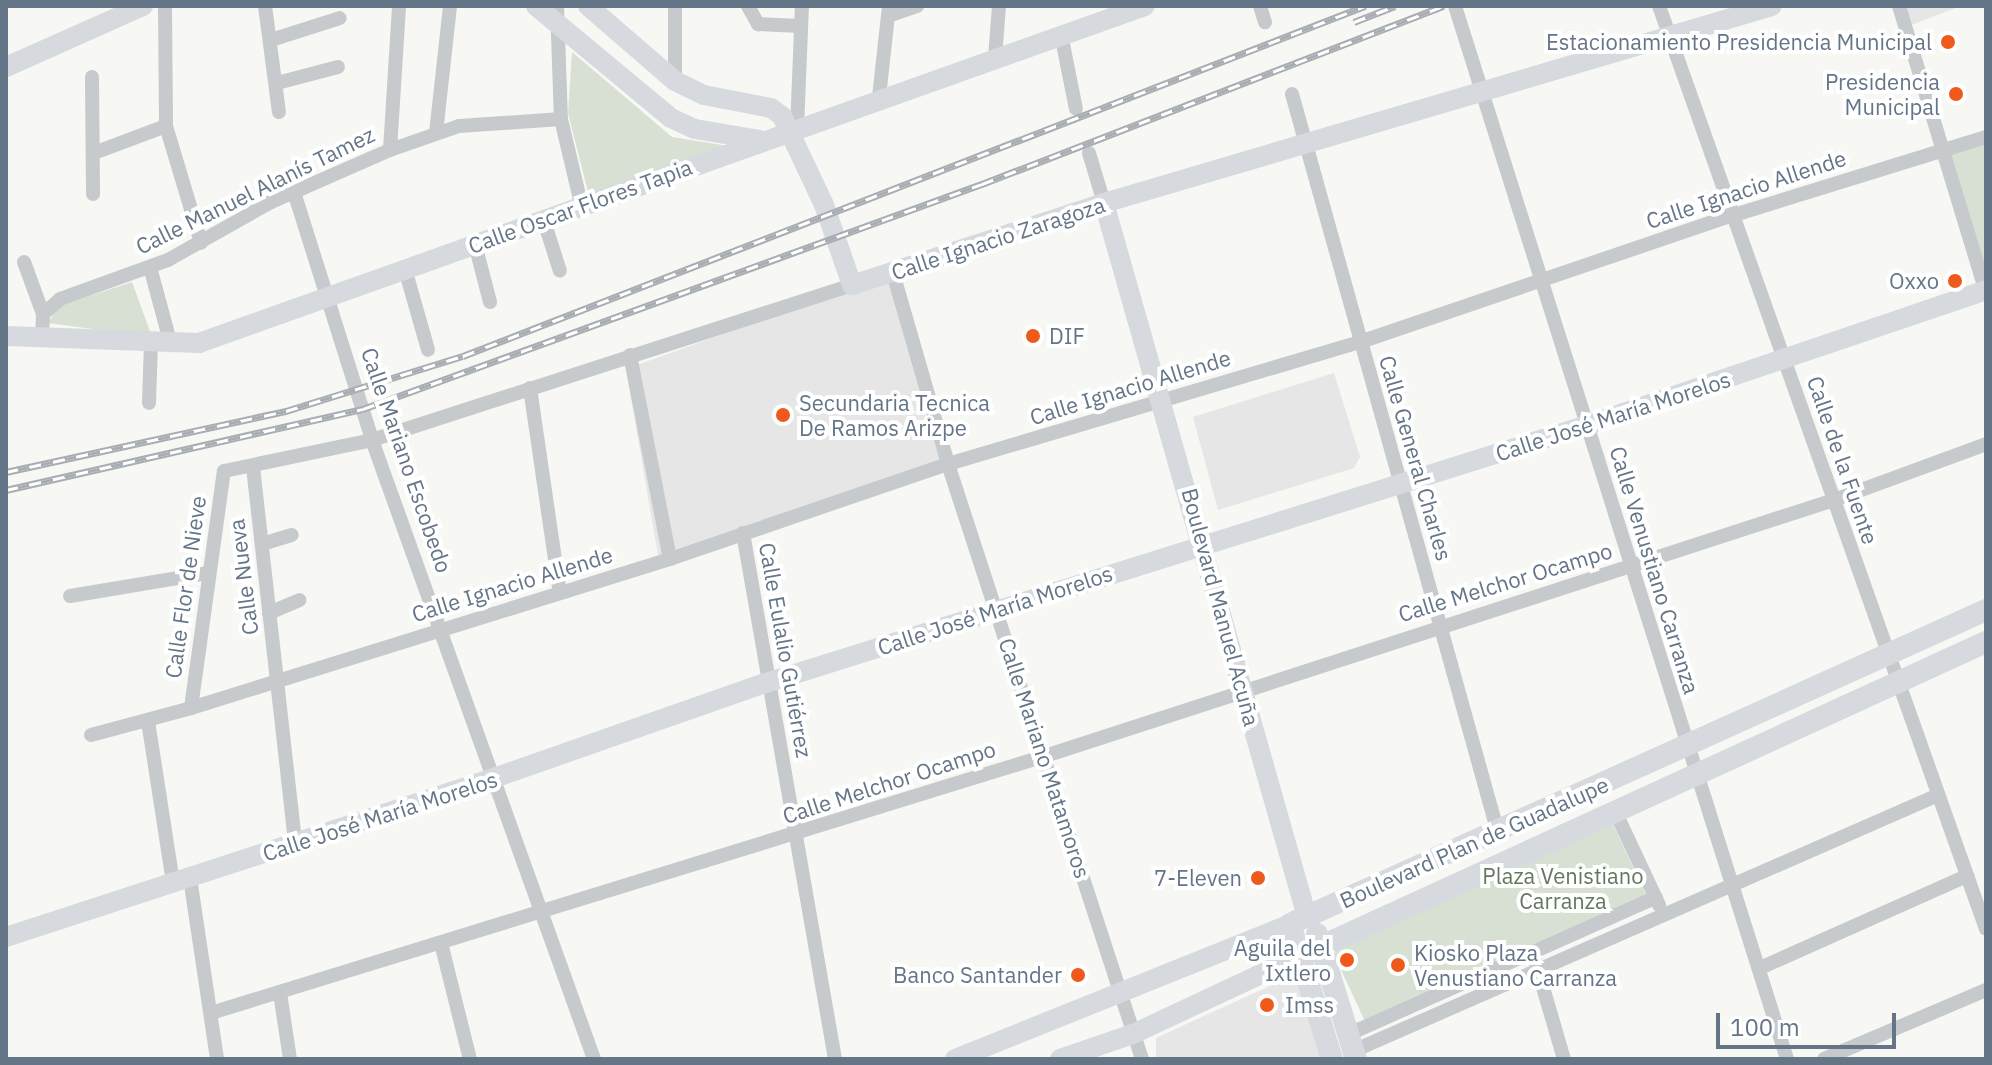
<!DOCTYPE html>
<html>
<head>
<meta charset="utf-8">
<style>
	body { margin:0 }
	#map { position:relative; width:1992px; height:1065px; overflow:hidden; background:#f7f7f4; font-family:"IBM Plex Sans",sans-serif }
	div>[style] { position:absolute }
	[style*='--x'] { left:calc(var(--x)*1px); top:calc(var(--y)*1px); width:calc(var(--w)*1px); rotate:calc(var(--a)*1deg) }
	.built>* { inset:0; background:#e5e6e5 }
	.green>* { inset:0; background:#d8e0d4; transform-origin:0 0 }
	.street>* { height:14px; margin:-7px; padding:0 7px; transform-origin:7px; border-radius:7px; background:#c6cacd }
	.secondary>* { height:20px; margin:-10px; padding:0 10px; transform-origin:10px; border-radius:10px; background:#d6dadf }
	.primary>* { height:22px; margin:-11px; padding:0 11px; transform-origin:11px; border-radius:11px; background:#d6dadf }
	.rail>* { height:7px; margin-top:-3.5px; transform-origin:0; background:repeating-linear-gradient(90deg,#fff 0 12px,#a8adb3 0 24px); box-sizing:border-box; border-block:2px solid #a8adb3 }
	.dots>* { width:22px; height:22px; translate:-50% -50%; box-sizing:border-box; border:4px solid #fff; border-radius:50% }
	span { translate:-50% -50%; white-space:nowrap; text-align:center; line-height:1.15; -webkit-text-stroke:8px #fff; paint-order:stroke }
	.poi-label { font-size:22px; color:#647587 }
	.right { translate:-100% -50%; text-align:right }
	.left { translate:0 -50%; text-align:left }
	.street-label { font-size:22px; color:#647587 }
	.park-label { font-size:22px; color:#63795f }
	.frame { position:absolute; inset:0; border:8px solid #647587; pointer-events:none }
	.scale { position:absolute; left:1716px; top:1013px; width:180px; height:36px; box-sizing:border-box; border:4px solid #647587; border-top:0; padding-left:10px; font-size:24px; line-height:28px; white-space:nowrap; color:#647587; -webkit-text-stroke:6px #fff; paint-order:stroke }
</style>
</head>
<body>
<div id="map">
	<div class="built">
		<div style="clip-path:polygon(1899px 6px,1961px 6px,1906px 27px)"></div>
		<div style="clip-path:polygon(890px 274px,946px 462px,659px 561px,626px 369px)"></div>
		<div style="clip-path:polygon(1334px 373px,1360px 457px,1354px 468px,1218px 510px,1193px 417px)"></div>
		<div style="clip-path:polygon(1298px 973px,1321px 1059px,1156px 1059px,1156px 1038px)"></div>
	</div>
	<div class="green">
		<div style="clip-path:polygon(572px 52px,672px 137px,728px 146px,589px 196px,568px 113px)"></div>
		<div style="clip-path:polygon(1986px 137px,1986px 289px,1943px 151px)"></div>
		<div style="clip-path:polygon(132px 282px,152px 337px,48px 323px,59px 306px)"></div>
		<div style="left:1611px;top:820px;width:85px;height:308px;rotate:65deg"></div>
	</div>
	<div class="street">
		<div style="--x:165;--y:6;--w:120;--a:89.5"></div>
		<div style="--x:166;--y:126;--w:122;--a:73.3"></div>
		<div style="--x:265;--y:6;--w:107;--a:82.5"></div>
		<div style="--x:557;--y:6;--w:113;--a:88"></div>
		<div style="--x:561;--y:119;--w:91;--a:76.7"></div>
		<div style="--x:748;--y:6;--w:21;--a:61"></div>
		<div style="--x:758;--y:24;--w:43;--a:2.7"></div>
		<div style="--x:1260;--y:6;--w:17;--a:73"></div>
		<div style="--x:1455;--y:6;--w:1104;--a:72.5"></div>
		<div style="--x:1659;--y:6;--w:979;--a:70.49"></div>
		<div style="--x:1899;--y:6;--w:300;--a:73.1"></div>
		<div style="--x:888;--y:16;--w:31;--a:-19"></div>
		<div style="--x:1061;--y:34;--w:76;--a:78.7"></div>
		<div style="--x:271;--y:40;--w:72;--a:-17.7"></div>
		<div style="--x:995;--y:58;--w:52;--a:-85.6"></div>
		<div style="--x:92;--y:77;--w:117;--a:89.5"></div>
		<div style="--x:675;--y:81;--w:75;--a:-90"></div>
		<div style="--x:277;--y:83;--w:63;--a:-14.7"></div>
		<div style="--x:1292;--y:94;--w:767;--a:74.42"></div>
		<div style="--x:879;--y:97;--w:92;--a:-83.7"></div>
		<div style="--x:797;--y:129;--w:123;--a:-87.7"></div>
		<div style="--x:436;--y:133;--w:128;--a:-83.7"></div>
		<div style="--x:390;--y:150;--w:144;--a:-86.4"></div>
		<div style="--x:94;--y:153;--w:77;--a:-20.6"></div>
		<div style="--x:1089;--y:153;--w:52;--a:73.3"></div>
		<div style="--x:294;--y:192;--w:260;--a:72.5"></div>
		<div style="--x:372;--y:440;--w:658;--a:70.27"></div>
		<div style="--x:544;--y:221;--w:52;--a:72.3"></div>
		<div style="--x:475;--y:244;--w:60;--a:75.5"></div>
		<div style="--x:24;--y:262;--w:55;--a:69.9"></div>
		<div style="--x:150;--y:267;--w:81;--a:74.9"></div>
		<div style="--x:405;--y:269;--w:84;--a:74.1"></div>
		<div style="--x:893;--y:273;--w:199;--a:73.9"></div>
		<div style="--x:948;--y:464;--w:626;--a:71.94"></div>
		<div style="--x:42;--y:335;--w:21;--a:-87"></div>
		<div style="--x:43;--y:314;--w:23;--a:-41"></div>
		<div style="--x:60;--y:299;--w:115;--a:-19.9"></div>
		<div style="--x:168;--y:260;--w:118;--a:-29.4"></div>
		<div style="--x:271;--y:202;--w:130;--a:-23.6"></div>
		<div style="--x:390;--y:150;--w:73;--a:-19.2"></div>
		<div style="--x:459;--y:126;--w:102;--a:-3.9"></div>
		<div style="--x:630;--y:355;--w:208;--a:78.9"></div>
		<div style="--x:530;--y:388;--w:207;--a:81.7"></div>
		<div style="--x:149;--y:403;--w:60;--a:-88.1"></div>
		<div style="--x:253;--y:467;--w:379;--a:83.6"></div>
		<div style="--x:743;--y:533;--w:534;--a:80.08"></div>
		<div style="--x:262;--y:544;--w:31;--a:-17"></div>
		<div style="--x:70;--y:596;--w:139;--a:-9.5"></div>
		<div style="--x:269;--y:613;--w:33;--a:-23"></div>
		<div style="--x:191;--y:708;--w:239;--a:-82.1"></div>
		<div style="--x:224;--y:471;--w:151;--a:-11.8"></div>
		<div style="--x:372;--y:440;--w:504;--a:-17.9"></div>
		<div style="--x:148;--y:721;--w:163;--a:81.2"></div>
		<div style="--x:91;--y:735;--w:104;--a:-15.1"></div>
		<div style="--x:191;--y:708;--w:502;--a:-17.28"></div>
		<div style="--x:670;--y:559;--w:294;--a:-18.9"></div>
		<div style="--x:948;--y:464;--w:430;--a:-16.5"></div>
		<div style="--x:1360;--y:342;--w:392;--a:-18.8"></div>
		<div style="--x:1731;--y:216;--w:267;--a:-17.2"></div>
		<div style="--x:1615;--y:811;--w:104;--a:64.9"></div>
		<div style="--x:190;--y:878;--w:183;--a:81.5"></div>
		<div style="--x:441;--y:943;--w:120;--a:76"></div>
		<div style="--x:1535;--y:960;--w:103;--a:73.7"></div>
		<div style="--x:1760;--y:968;--w:227;--a:-24"></div>
		<div style="--x:280;--y:993;--w:67;--a:81.4"></div>
		<div style="--x:211;--y:1013;--w:873;--a:-17.13"></div>
		<div style="--x:1045;--y:756;--w:829;--a:-17.98"></div>
		<div style="--x:1834;--y:500;--w:162;--a:-20.2"></div>
		<div style="--x:1349;--y:1034;--w:336;--a:-24"></div>
		<div style="--x:1353;--y:1051;--w:639;--a:-23.63"></div>
		<div style="--x:1824;--y:1059;--w:176;--a:-23.1"></div>
	</div>
	<div class="secondary">
		<div style="--x:536;--y:6;--w:175;--a:39.7"></div>
		<div style="--x:671;--y:118;--w:26;--a:25"></div>
		<div style="--x:695;--y:129;--w:66;--a:9.6"></div>
		<div style="--x:588;--y:6;--w:115;--a:40.8"></div>
		<div style="--x:675;--y:81;--w:32;--a:26"></div>
		<div style="--x:704;--y:95;--w:68;--a:11"></div>
		<div style="--x:771;--y:108;--w:14;--a:36"></div>
		<div style="--x:782;--y:116;--w:98;--a:64.7"></div>
		<div style="--x:824;--y:205;--w:85;--a:70.7"></div>
		<div style="--x:852;--y:285;--w:265;--a:-18"></div>
		<div style="--x:1104;--y:203;--w:696;--a:-16.43"></div>
		<div style="--x:6;--y:67;--w:150;--a:-24"></div>
		<div style="--x:1104;--y:203;--w:742;--a:74.13"></div>
		<div style="--x:6;--y:336;--w:193;--a:2.1"></div>
		<div style="--x:199;--y:343;--w:1004;--a:-19.61"></div>
		<div style="--x:6;--y:937;--w:513;--a:-18.05"></div>
		<div style="--x:494;--y:778;--w:288;--a:-19.3"></div>
		<div style="--x:766;--y:683;--w:862;--a:-17.43"></div>
		<div style="--x:1588;--y:425;--w:420;--a:-18.7"></div>
		<div style="--x:955;--y:1059;--w:361;--a:-21.9"></div>
		<div style="--x:1060;--y:1059;--w:77;--a:-18.9"></div>
		<div style="--x:1133;--y:1034;--w:187;--a:-25.1"></div>
	</div>
	<div class="primary">
		<div style="--x:1317;--y:934;--w:131;--a:72.7"></div>
		<div style="--x:1302;--y:955;--w:752;--a:-24.59"></div>
		<div style="--x:1332;--y:1059;--w:141;--a:-107.3"></div>
		<div style="--x:1290;--y:924;--w:764;--a:-24.28"></div>
	</div>
	<div class="rail">
		<div style="--x:1354;--y:22;--w:44;--a:-21.3"></div>
		<div style="--x:6;--y:472;--w:287;--a:-12.3"></div>
		<div style="--x:286;--y:411;--w:185;--a:-17.3"></div>
		<div style="--x:463;--y:356;--w:968;--a:-21.21"></div>
		<div style="--x:6;--y:490;--w:366;--a:-12.8"></div>
		<div style="--x:363;--y:409;--w:659;--a:-19.98"></div>
		<div style="--x:982;--y:184;--w:495;--a:-21.1"></div>
	</div>
	<div class="dots">
		<div style="left:1948px;top:42px;background:#ef591c"></div>
		<div style="left:1956px;top:94px;background:#ef591c"></div>
		<div style="left:1955px;top:281px;background:#ef591c"></div>
		<div style="left:1033px;top:336px;background:#ef591c"></div>
		<div style="left:783px;top:415px;background:#ef591c"></div>
		<div style="left:1258px;top:878px;background:#ef591c"></div>
		<div style="left:1347px;top:960px;background:#ef591c"></div>
		<div style="left:1398px;top:965px;background:#ef591c"></div>
		<div style="left:1078px;top:975px;background:#ef591c"></div>
		<div style="left:1267px;top:1005px;background:#ef591c"></div>
	</div>
	<div class="poi-label">
		<span class="right" style="left:1932px;top:42px">Estacionamiento Presidencia Municipal</span>
		<span class="right" style="left:1940px;top:94px">Presidencia<br>Municipal</span>
		<span class="right" style="left:1939px;top:281px">Oxxo</span>
		<span class="left" style="left:1049px;top:336px">DIF</span>
		<span class="left" style="left:799px;top:415px">Secundaria Tecnica<br>De Ramos Arizpe</span>
		<span class="right" style="left:1242px;top:878px">7-Eleven</span>
		<span class="right" style="left:1331px;top:960px">Aguila del<br>Ixtlero</span>
		<span class="left" style="left:1414px;top:965px">Kiosko Plaza<br>Venustiano Carranza</span>
		<span class="right" style="left:1062px;top:975px">Banco Santander</span>
		<span class="left" style="left:1285px;top:1005px">Imss</span>
	</div>
	<div class="street-label">
		<span style="left:1746px;top:189px;rotate:-18deg">Calle Ignacio Allende</span>
		<span style="left:255px;top:190px;rotate:-26deg">Calle Manuel Alanís Tamez</span>
		<span style="left:580px;top:206px;rotate:-20deg">Calle Oscar Flores Tapia</span>
		<span style="left:998px;top:238px;rotate:-18deg">Calle Ignacio Zaragoza</span>
		<span style="left:1130px;top:387px;rotate:-17deg">Calle Ignacio Allende</span>
		<span style="left:1613px;top:416px;rotate:-18deg">Calle José María Morelos</span>
		<span style="left:1416px;top:458px;rotate:74deg">Calle General Charles</span>
		<span style="left:407px;top:460px;rotate:71deg">Calle Mariano Escobedo</span>
		<span style="left:1843px;top:460px;rotate:71deg">Calle de la Fuente</span>
		<span style="left:1655px;top:570px;rotate:73deg">Calle Venustiano Carranza</span>
		<span style="left:243px;top:577px;rotate:-97deg">Calle Nueva</span>
		<span style="left:1505px;top:582px;rotate:-17deg">Calle Melchor Ocampo</span>
		<span style="left:512px;top:584px;rotate:-17deg">Calle Ignacio Allende</span>
		<span style="left:185px;top:587px;rotate:-82deg">Calle Flor de Nieve</span>
		<span style="left:1221px;top:607px;rotate:75deg">Boulevard Manuel Acuña</span>
		<span style="left:995px;top:610px;rotate:-18deg">Calle José María Morelos</span>
		<span style="left:786px;top:650px;rotate:80deg">Calle Eulalio Gutiérrez</span>
		<span style="left:1045px;top:758px;rotate:72deg">Calle Mariano Matamoros</span>
		<span style="left:889px;top:782px;rotate:-18deg">Calle Melchor Ocampo</span>
		<span style="left:380px;top:816px;rotate:-18deg">Calle José María Morelos</span>
		<span style="left:1474px;top:842px;rotate:-24deg">Boulevard Plan de Guadalupe</span>
	</div>
	<div class="park-label">
		<span style="left:1563px;top:888px">Plaza Venistiano<br>Carranza</span>
	</div>
	<div class="frame"></div>
	<div class="scale">100 m</div>
</div>
</body>
</html>
